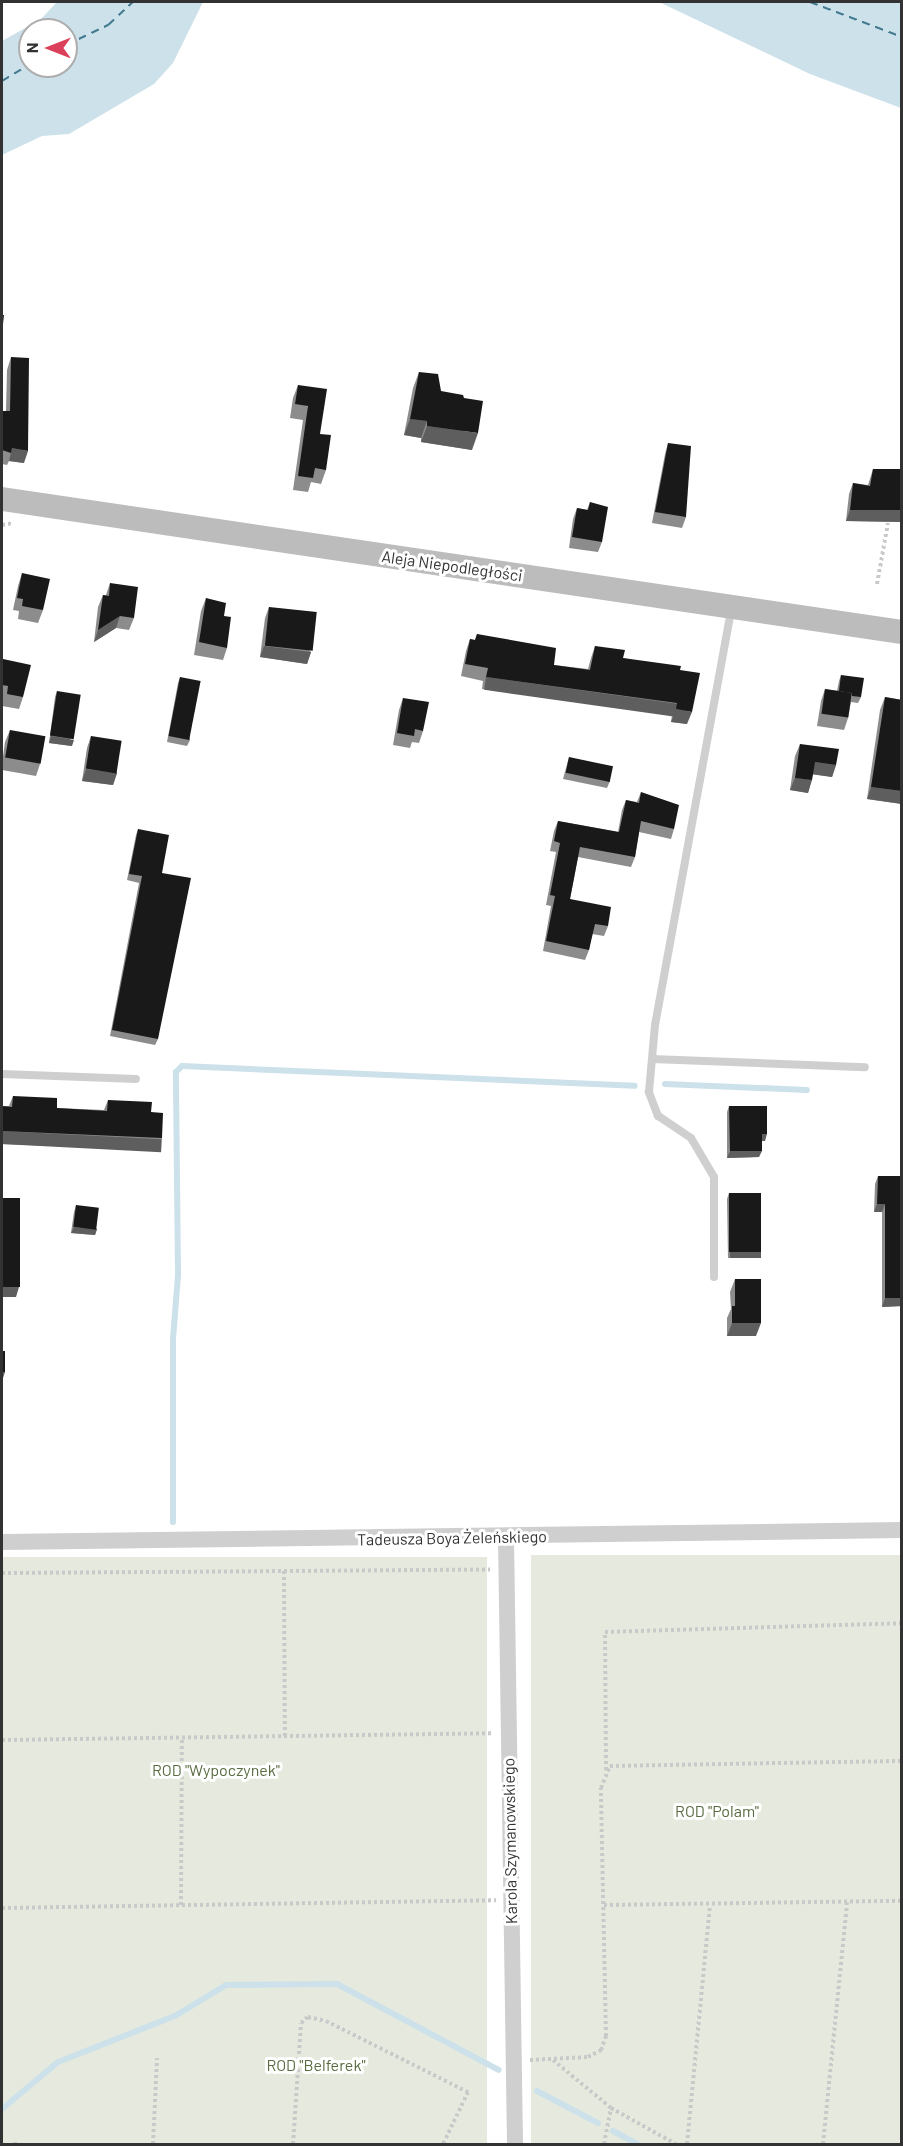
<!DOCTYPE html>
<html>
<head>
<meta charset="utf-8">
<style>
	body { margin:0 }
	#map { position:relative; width:903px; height:2146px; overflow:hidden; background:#fff; font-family:Barlow,sans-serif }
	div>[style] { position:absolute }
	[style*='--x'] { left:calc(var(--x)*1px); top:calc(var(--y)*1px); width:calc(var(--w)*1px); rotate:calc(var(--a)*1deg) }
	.green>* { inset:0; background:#e6eade; transform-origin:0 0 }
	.water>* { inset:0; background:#cce1ea }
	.stream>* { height:6px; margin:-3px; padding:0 3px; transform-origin:3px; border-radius:3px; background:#cce1ea }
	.ferry>* { height:1.5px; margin-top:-0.75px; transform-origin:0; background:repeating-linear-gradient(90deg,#437a90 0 8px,transparent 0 14px) }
	.path>* { height:4px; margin-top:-2px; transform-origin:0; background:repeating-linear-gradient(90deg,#c9c9c9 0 3px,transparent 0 6px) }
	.lane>* { height:8px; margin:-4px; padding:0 4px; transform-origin:4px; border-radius:4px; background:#cfcfcf }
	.street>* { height:16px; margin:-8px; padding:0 8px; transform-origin:8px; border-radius:8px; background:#cfcfcf }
	.secondary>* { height:24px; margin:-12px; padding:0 12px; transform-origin:12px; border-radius:12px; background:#bcbcbc }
	.wall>* { inset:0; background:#8c8c8c }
	.shaded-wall>* { inset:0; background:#5e5e5e; transform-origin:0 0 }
	.building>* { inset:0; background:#191919; transform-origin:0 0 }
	span { translate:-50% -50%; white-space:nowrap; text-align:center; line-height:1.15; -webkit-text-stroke:6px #fff; paint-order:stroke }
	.street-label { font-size:16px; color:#323232 }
	.park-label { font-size:16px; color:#596c41 }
	.frame { position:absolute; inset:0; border:3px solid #323232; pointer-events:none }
	.north { position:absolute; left:18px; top:18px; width:60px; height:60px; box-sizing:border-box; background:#fff; border:2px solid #adadad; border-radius:50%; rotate:270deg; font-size:16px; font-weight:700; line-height:24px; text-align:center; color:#323232 }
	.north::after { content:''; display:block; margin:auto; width:21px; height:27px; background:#dc415b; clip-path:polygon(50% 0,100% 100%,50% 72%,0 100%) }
</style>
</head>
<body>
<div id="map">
	<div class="green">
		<div style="left:901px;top:1555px;width:589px;height:370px;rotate:90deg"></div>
		<div style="left:2px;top:1557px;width:485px;height:587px"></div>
	</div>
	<div class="water">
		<div style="clip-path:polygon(evenodd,57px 2px,203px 2px,173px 63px,154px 84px,69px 134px,42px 136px,2px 155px,2px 41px,41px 19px,57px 2px,30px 30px,66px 30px,66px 66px,30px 66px,30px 30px)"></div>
		<div style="clip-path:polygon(659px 2px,901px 2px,901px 108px,810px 74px)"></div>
	</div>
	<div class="stream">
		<div style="--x:665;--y:1084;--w:142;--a:2.4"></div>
		<div style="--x:173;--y:1522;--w:183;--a:-90"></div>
		<div style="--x:173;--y:1339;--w:64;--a:-85.5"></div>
		<div style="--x:178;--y:1275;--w:203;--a:-90.6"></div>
		<div style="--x:176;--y:1072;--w:8;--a:-45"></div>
		<div style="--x:182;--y:1066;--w:453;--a:2.5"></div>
		<div style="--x:537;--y:2091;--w:69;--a:27.7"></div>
		<div style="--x:2;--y:2109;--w:73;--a:-40"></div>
		<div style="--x:58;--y:2062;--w:126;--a:-21.5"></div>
		<div style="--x:175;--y:2016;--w:60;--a:-31.3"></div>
		<div style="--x:226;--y:1985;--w:111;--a:-0.5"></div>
		<div style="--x:337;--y:1984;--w:183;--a:28"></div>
		<div style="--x:613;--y:2131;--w:27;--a:28"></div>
	</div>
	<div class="ferry">
		<div style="--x:810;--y:2;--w:98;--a:20.8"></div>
		<div style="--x:66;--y:45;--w:47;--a:-25.5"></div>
		<div style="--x:108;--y:25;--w:34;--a:-43"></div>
		<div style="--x:2;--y:81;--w:33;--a:-31"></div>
	</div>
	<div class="path">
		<div style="--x:2;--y:525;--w:10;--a:-11"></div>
		<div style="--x:877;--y:584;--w:62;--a:-79.8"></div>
		<div style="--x:284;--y:1571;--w:165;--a:89.7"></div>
		<div style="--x:2;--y:1573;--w:488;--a:-0.4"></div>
		<div style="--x:2;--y:1740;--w:491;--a:-0.8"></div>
		<div style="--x:606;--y:1770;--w:138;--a:-90.4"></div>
		<div style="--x:605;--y:1632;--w:297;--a:-1.7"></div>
		<div style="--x:181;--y:1905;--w:167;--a:-89.7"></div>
		<div style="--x:604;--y:1905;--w:298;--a:-0.8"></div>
		<div style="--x:2;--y:1908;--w:494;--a:-0.9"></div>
		<div style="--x:530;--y:2060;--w:58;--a:-3"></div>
		<div style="--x:588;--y:2057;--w:15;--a:-28"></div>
		<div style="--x:601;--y:2050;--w:15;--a:-70"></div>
		<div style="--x:606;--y:2036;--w:248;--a:-91.2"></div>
		<div style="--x:601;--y:1788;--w:24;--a:-68"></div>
		<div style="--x:610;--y:1766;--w:292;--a:-1"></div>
		<div style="--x:553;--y:2060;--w:75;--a:39.6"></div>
		<div style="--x:611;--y:2108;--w:74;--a:29"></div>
		<div style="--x:15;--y:2144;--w:2;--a:-90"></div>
		<div style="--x:153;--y:2144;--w:86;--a:-87.3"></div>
		<div style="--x:293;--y:2144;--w:121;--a:-86.2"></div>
		<div style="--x:301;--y:2023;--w:9;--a:-41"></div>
		<div style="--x:308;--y:2017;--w:18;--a:13"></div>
		<div style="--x:326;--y:2021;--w:159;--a:26.6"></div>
		<div style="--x:468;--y:2092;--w:58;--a:115.7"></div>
		<div style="--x:604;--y:2144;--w:37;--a:-79"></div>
		<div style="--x:687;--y:2144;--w:239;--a:-84.5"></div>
		<div style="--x:823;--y:2144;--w:243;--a:-84.3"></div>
	</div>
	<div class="lane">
		<div style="--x:652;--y:1059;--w:213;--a:2.2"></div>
		<div style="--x:2;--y:1074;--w:134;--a:2.1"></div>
		<div style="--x:714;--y:1277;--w:100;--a:-90"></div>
		<div style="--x:714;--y:1177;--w:45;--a:-120.5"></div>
		<div style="--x:691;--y:1138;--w:40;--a:-146"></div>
		<div style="--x:658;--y:1116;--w:26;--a:-111"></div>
		<div style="--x:649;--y:1092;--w:67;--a:-84.9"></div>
		<div style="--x:655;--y:1025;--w:425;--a:-79.6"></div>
	</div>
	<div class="street">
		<div style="--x:506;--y:1537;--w:607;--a:89.15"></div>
		<div style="--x:2;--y:1542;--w:900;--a:-0.76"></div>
	</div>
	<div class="secondary">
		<div style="--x:2;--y:499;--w:910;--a:8.41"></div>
	</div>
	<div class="wall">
		<div style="clip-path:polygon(11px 357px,24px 463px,9px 461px,7px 465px,2px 464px,2px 411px,6px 411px,7px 370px)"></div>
		<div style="clip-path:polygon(419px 372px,441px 391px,472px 450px,421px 442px,421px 438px,404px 435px,413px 388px)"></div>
		<div style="clip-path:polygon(298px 385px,320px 434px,326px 470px,321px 484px,311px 482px,308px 492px,293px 490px,303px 420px,290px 418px,293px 398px)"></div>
		<div style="clip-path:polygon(668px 443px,686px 517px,682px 528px,652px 523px,665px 454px)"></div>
		<div style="clip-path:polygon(873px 469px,902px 469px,902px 522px,846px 521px,849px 494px,853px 483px,868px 485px)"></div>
		<div style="clip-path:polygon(590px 502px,602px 542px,598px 552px,569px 548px,573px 519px,577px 508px,587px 510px)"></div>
		<div style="clip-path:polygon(22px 573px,43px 610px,38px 623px,18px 619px,19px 611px,13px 610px,18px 586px)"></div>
		<div style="clip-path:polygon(110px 583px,134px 618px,129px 630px,116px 628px,94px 642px,98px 607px,103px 595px,106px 595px)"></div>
		<div style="clip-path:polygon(206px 598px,224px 616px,227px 648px,223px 660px,194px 655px,201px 611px)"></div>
		<div style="clip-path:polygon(269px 607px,311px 652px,307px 664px,260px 657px,265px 618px)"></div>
		<div style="clip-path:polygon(477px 634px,554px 665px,588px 669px,591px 658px,595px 646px,623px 658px,680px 670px,687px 724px,671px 722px,672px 715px,482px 689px,483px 681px,461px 676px,466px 651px,470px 639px,475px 640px)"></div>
		<div style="clip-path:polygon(3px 659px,23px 697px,19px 709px,2px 706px,3px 699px,2px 698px,2px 663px)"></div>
		<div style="clip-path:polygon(841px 675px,861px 697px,858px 703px,851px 702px,848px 718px,844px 730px,817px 726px,821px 701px,825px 689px,837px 691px,839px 681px)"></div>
		<div style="clip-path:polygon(180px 677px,190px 740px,187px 746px,167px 742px,178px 683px)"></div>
		<div style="clip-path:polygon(57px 691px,72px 746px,49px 743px,55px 697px)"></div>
		<div style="clip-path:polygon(885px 697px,902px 700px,902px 804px,867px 799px,880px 710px)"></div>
		<div style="clip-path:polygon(403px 698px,423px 731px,419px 743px,412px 742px,410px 748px,393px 745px,399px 710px)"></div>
		<div style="clip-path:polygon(10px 730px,40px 764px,36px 776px,2px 770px,2px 764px,5px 742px)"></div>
		<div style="clip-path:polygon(91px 736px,117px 773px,113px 785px,82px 781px,87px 748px)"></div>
		<div style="clip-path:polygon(800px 744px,836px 765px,832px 777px,813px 774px,808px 793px,790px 790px,795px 756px)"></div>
		<div style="clip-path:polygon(569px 757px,610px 781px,607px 788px,563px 779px)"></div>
		<div style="clip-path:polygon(641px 792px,674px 829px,671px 839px,639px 832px,635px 857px,631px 867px,578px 857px,570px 899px,608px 926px,604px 936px,592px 934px,589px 950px,585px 960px,543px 951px,551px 906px,546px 905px,556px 852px,550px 851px,554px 831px,558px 821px,618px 832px,622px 810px,626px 800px,637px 802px)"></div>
		<div style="clip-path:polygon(138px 829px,162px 873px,158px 1039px,155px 1045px,110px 1036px,139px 883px,127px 880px,136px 835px)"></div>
		<div style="clip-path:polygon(13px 1096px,57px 1108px,104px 1110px,108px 1100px,151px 1112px,162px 1138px,157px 1150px,2px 1144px,2px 1106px,9px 1106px)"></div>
		<div style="clip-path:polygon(729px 1106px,765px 1141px,762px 1141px,759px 1157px,727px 1158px,727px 1112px)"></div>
		<div style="clip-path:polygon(878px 1176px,902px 1176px,902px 1306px,882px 1307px,882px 1212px,874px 1212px,875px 1184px)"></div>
		<div style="clip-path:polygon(729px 1193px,761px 1252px,759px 1258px,728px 1258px,727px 1199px)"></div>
		<div style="clip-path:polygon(76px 1205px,97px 1229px,95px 1235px,71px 1233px,74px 1212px)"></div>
		<div style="clip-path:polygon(735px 1279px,756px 1336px,727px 1336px,727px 1318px,731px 1309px,730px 1292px)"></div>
	</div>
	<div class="shaded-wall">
		<div style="clip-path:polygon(410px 419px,427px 421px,421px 438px,404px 435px)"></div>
		<div style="clip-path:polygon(427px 426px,478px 433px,472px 450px,421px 442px)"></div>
		<div style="clip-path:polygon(12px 448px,28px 451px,24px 463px,9px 461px)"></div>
		<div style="clip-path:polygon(850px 510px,902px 510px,902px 522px,846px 521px)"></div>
		<div style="clip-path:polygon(120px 616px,116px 628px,94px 642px,98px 630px)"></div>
		<div style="clip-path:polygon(264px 646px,311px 652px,307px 664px,260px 657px)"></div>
		<div style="left:486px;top:677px;width:193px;height:13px;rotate:8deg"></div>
		<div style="clip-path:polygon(676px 709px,692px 712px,687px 724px,671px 722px)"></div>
		<div style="clip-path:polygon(51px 736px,74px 740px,72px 746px,49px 743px)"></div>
		<div style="clip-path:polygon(815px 762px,836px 765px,832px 777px,810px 774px)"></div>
		<div style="clip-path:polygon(86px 769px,117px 773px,113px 785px,82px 781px)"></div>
		<div style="clip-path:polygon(795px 778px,812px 780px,808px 793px,790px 790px)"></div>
		<div style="clip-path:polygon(871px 787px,902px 791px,902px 804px,867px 799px)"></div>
		<div style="left:2px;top:1131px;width:160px;height:13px;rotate:3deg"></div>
		<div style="clip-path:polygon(762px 1134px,767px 1134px,765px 1141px,759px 1141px)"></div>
		<div style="clip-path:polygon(730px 1151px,762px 1151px,759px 1157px,727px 1158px)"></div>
		<div style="clip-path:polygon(877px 1204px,885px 1204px,882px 1212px,874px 1212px)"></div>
		<div style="clip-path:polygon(74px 1227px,97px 1229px,95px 1235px,71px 1233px)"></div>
		<div style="left:730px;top:1252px;width:31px;height:6px"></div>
		<div style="clip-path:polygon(2px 1287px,19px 1287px,16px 1297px,2px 1297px)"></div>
		<div style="clip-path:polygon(885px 1298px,902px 1298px,902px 1306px,882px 1307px)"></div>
		<div style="clip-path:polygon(732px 1323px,761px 1323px,756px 1336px,727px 1336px)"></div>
		<div style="clip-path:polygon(2px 1372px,5px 1372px,3px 1378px,2px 1378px)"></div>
	</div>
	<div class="building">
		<div style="clip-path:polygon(2px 315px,4px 315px,2px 333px)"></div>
		<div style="clip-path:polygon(11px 357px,29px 358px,28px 451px,12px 448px,11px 453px,2px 450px,2px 411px,10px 411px)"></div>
		<div style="clip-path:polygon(419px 372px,438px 374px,441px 391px,463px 395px,464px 398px,483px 401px,478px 433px,427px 426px,427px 421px,410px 419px)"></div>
		<div style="clip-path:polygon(298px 385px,327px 389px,320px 434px,331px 435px,326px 470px,315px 468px,313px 478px,298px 476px,308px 406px,295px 404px)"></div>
		<div style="clip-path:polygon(668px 443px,691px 446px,686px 517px,655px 512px)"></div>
		<div style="clip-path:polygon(873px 469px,902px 469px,902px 510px,850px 510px,853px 483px,870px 486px)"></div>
		<div style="clip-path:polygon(590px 502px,608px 507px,602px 542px,572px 537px,577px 508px,588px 510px)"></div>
		<div style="clip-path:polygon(22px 573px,50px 579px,43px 610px,22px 606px,23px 599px,17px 598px)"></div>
		<div style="clip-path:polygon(110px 583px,138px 587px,134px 618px,120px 616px,98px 630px,103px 595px,109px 596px)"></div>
		<div style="clip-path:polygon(206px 598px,226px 603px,224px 616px,231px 617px,227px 648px,199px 642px)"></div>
		<div style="left:269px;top:607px;width:48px;height:39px;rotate:6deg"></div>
		<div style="clip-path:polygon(477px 634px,556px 648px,554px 665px,590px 670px,595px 646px,625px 650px,623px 658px,681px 666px,680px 670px,700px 673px,692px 712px,676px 709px,677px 703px,486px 677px,488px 668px,465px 664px,470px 639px,475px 640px)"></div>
		<div style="clip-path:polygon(3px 659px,31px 665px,23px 697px,7px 694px,8px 686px,2px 685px,2px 666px)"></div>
		<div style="clip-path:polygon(841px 675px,864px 678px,861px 697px,852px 696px,852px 693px,839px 691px)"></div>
		<div style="left:180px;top:677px;width:21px;height:60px;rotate:11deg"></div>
		<div style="left:825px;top:689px;width:27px;height:25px;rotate:8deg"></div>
		<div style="left:57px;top:691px;width:24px;height:45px;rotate:9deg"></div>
		<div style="clip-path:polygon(885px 697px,902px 700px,902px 791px,871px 787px)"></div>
		<div style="clip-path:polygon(403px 698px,429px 702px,423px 731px,415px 729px,414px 736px,397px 733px)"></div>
		<div style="left:10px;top:730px;width:36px;height:28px;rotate:10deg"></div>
		<div style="left:91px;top:736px;width:31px;height:33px;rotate:9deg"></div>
		<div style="clip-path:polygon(800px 744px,839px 749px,836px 765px,815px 762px,812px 780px,795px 778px)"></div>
		<div style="left:569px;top:757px;width:45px;height:16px;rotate:12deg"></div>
		<div style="clip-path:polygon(641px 792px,679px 805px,674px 829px,641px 821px,635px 857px,580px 847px,570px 899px,611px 907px,608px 926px,595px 924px,589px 950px,546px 941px,555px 896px,550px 895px,560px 843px,554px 841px,558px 821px,619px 832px,626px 800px,639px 803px)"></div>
		<div style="clip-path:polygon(138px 829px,169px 835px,162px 873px,191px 878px,158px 1039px,112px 1030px,142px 876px,129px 874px)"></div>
		<div style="clip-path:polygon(13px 1096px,57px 1098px,57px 1108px,107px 1111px,108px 1100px,152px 1102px,151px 1112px,163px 1113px,162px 1138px,2px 1131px,2px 1106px,12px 1107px)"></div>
		<div style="clip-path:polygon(729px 1106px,767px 1106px,767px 1134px,762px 1134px,762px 1151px,730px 1151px)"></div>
		<div style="clip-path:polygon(878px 1176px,902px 1176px,902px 1298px,885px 1298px,885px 1204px,877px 1204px)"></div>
		<div style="left:729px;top:1193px;width:32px;height:59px"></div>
		<div style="left:2px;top:1198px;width:18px;height:89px"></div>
		<div style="left:76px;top:1205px;width:23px;height:22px;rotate:7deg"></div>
		<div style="clip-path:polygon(735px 1279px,761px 1279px,761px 1323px,732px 1323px,732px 1306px,735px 1306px)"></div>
		<div style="left:2px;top:1351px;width:3px;height:21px"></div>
	</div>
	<div class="street-label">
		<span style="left:452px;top:566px;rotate:8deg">Aleja Niepodległości</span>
		<span style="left:452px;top:1538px;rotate:-1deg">Tadeusza Boya Żeleńskiego</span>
		<span style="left:510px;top:1841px;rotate:-91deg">Karola Szymanowskiego</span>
	</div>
	<div class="park-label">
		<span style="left:216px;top:1770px">ROD "Wypoczynek"</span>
		<span style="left:717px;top:1811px">ROD "Polam"</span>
		<span style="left:316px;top:2065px">ROD "Belferek"</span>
	</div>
	<div class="frame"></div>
	<div class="north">N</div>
</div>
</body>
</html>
